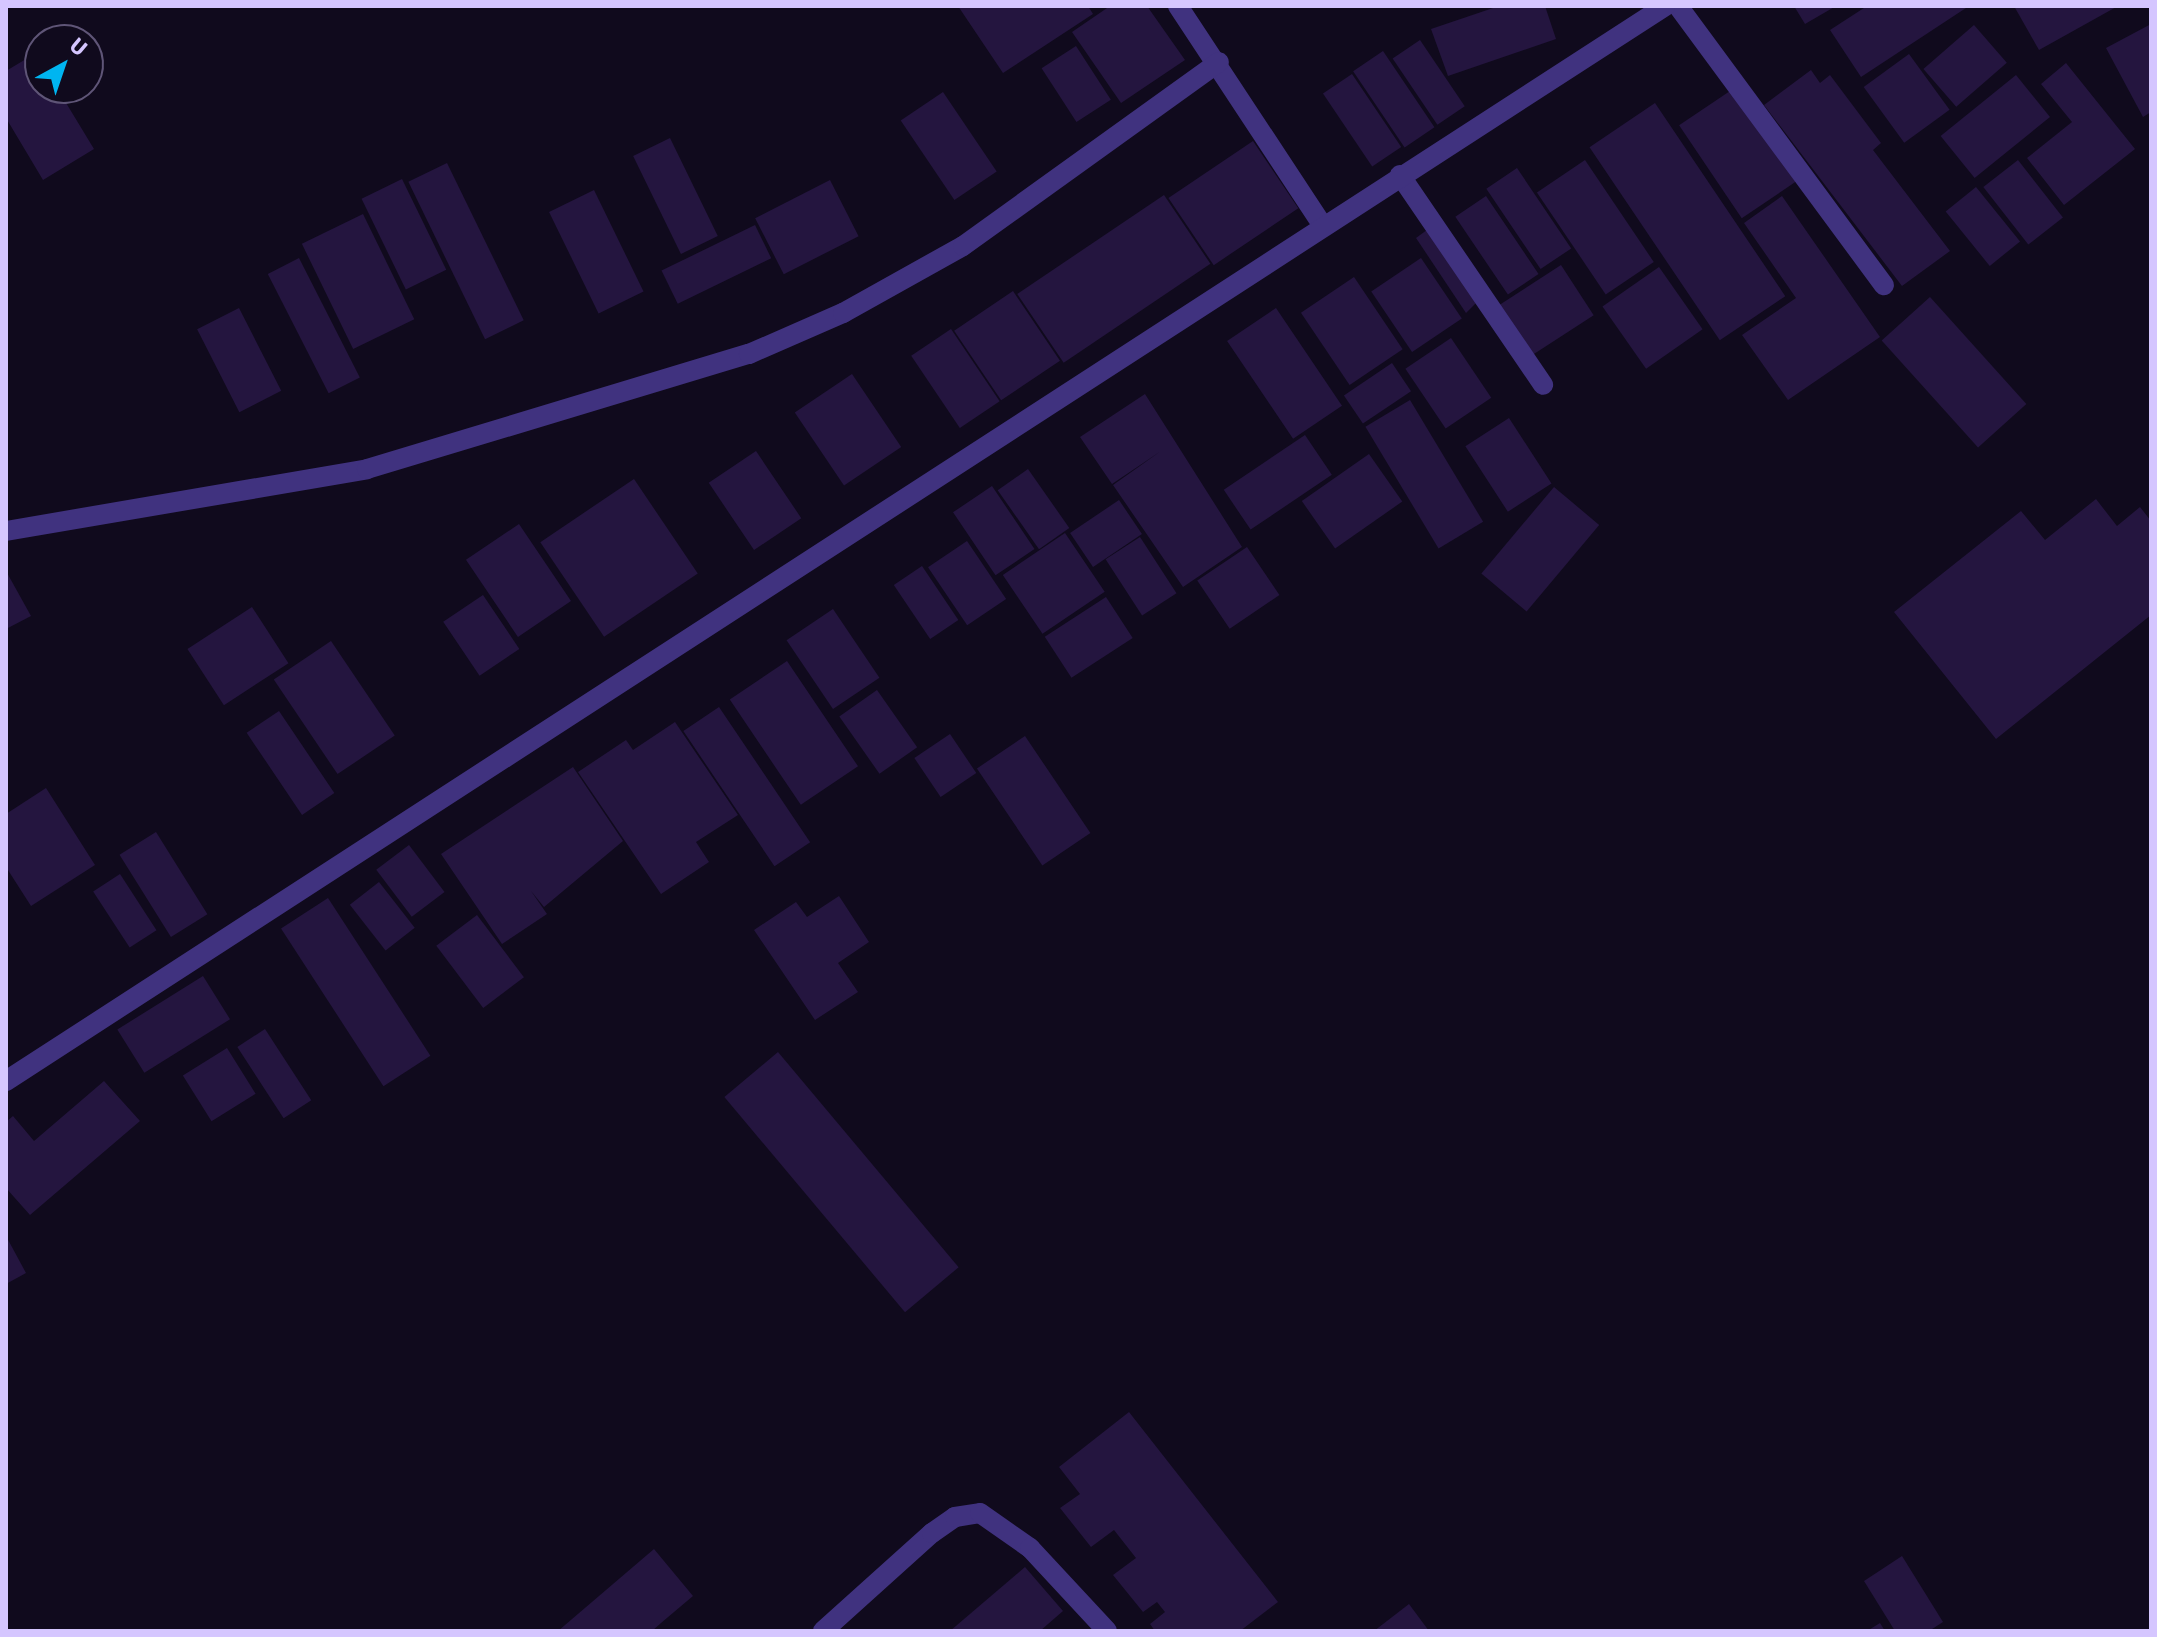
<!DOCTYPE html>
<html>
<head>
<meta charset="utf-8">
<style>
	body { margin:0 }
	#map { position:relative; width:2157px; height:1637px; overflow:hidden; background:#100a1d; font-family:Signika,sans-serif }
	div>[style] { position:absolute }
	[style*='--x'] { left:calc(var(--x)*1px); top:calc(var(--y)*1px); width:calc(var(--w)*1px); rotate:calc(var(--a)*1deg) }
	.building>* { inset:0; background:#24153f; transform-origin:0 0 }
	.minor>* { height:20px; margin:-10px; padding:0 10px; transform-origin:10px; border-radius:10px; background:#40327f }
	span { translate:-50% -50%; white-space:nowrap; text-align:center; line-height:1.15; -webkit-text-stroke:6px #100a1d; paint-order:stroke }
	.frame { position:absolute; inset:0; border:8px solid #d5c6ff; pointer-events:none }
	.north { position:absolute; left:24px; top:24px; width:80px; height:80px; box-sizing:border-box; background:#100a1d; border:2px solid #5f5577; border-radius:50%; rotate:40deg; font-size:22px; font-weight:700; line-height:32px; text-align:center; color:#d5c6ff }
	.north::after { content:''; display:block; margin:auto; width:28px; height:36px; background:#00b5f1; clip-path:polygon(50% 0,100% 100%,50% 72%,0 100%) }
</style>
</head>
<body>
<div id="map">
	<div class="building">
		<div style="clip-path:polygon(958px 6px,1088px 6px,1093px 14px,1003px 73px)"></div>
		<div style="clip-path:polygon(1110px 6px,1147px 6px,1185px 60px,1121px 103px,1072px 32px)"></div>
		<div style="clip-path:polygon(1499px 6px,1545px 6px,1556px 39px,1448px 76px,1431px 29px)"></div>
		<div style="clip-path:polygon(1794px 6px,1836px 6px,1805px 24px)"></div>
		<div style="clip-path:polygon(1867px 6px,1969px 6px,1861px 77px,1830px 30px)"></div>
		<div style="clip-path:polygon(2014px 6px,2118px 6px,2039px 50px)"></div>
		<div style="clip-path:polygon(2151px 24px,2151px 112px,2143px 117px,2106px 48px)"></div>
		<div style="left:1974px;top:25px;width:50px;height:67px;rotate:49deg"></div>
		<div style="left:1420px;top:40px;width:80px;height:33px;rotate:56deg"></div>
		<div style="left:1076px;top:46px;width:64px;height:41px;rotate:57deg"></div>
		<div style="left:1383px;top:51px;width:92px;height:36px;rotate:56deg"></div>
		<div style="clip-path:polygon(36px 53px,40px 88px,57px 88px,94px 149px,43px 180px,6px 118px,6px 71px)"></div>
		<div style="left:1909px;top:54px;width:69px;height:56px;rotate:54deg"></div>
		<div style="clip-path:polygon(2066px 63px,2135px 149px,2064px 205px,2027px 158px,2072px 122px,2041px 84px)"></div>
		<div style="clip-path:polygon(1811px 70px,1820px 83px,1830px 75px,1881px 143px,1873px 150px,1950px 251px,1902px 286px,1764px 105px)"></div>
		<div style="left:1352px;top:74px;width:88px;height:35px;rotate:56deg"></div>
		<div style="left:2016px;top:75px;width:54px;height:97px;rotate:51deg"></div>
		<div style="left:1733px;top:89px;width:112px;height:65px;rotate:56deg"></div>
		<div style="left:943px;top:92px;width:96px;height:51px;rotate:56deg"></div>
		<div style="left:1655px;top:103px;width:233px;height:79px;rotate:56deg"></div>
		<div style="left:670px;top:138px;width:109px;height:41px;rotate:64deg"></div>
		<div style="left:1253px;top:141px;width:81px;height:102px;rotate:56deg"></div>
		<div style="left:1585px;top:160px;width:123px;height:58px;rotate:56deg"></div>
		<div style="left:2018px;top:160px;width:73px;height:44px;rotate:52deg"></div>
		<div style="left:447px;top:163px;width:175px;height:43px;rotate:64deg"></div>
		<div style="left:1517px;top:168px;width:97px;height:37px;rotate:56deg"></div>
		<div style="left:402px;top:179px;width:101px;height:45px;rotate:64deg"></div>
		<div style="left:830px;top:180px;width:63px;height:84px;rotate:63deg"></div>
		<div style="left:1976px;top:187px;width:70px;height:39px;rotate:51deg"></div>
		<div style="left:594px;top:190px;width:113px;height:50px;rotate:64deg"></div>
		<div style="left:1164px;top:195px;width:83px;height:177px;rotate:56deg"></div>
		<div style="left:1486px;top:196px;width:94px;height:37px;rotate:56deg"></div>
		<div style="clip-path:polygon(1782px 196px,1880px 337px,1788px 400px,1742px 335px,1796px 298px,1744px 223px)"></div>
		<div style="left:363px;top:214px;width:117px;height:68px;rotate:64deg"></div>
		<div style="left:755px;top:225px;width:37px;height:104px;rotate:64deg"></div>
		<div style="clip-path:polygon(1431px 227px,1481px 298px,1466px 313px,1416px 238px)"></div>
		<div style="left:299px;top:258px;width:134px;height:35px;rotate:63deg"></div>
		<div style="left:1421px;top:258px;width:73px;height:60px;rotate:56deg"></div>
		<div style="left:1561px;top:265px;width:60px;height:74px;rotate:57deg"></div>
		<div style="left:1659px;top:267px;width:76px;height:69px;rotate:55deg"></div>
		<div style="left:1354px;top:277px;width:87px;height:64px;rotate:56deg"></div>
		<div style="left:1013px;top:291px;width:84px;height:71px;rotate:56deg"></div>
		<div style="left:1930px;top:297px;width:144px;height:65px;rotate:48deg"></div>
		<div style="left:239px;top:308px;width:93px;height:47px;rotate:63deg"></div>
		<div style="left:1276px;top:308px;width:118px;height:59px;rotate:56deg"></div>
		<div style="left:951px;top:329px;width:87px;height:48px;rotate:56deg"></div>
		<div style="left:1451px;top:338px;width:72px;height:55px;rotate:56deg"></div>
		<div style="left:1392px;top:363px;width:34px;height:58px;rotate:56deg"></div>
		<div style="left:852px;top:374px;width:88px;height:69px;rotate:56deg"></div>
		<div style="clip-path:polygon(1145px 394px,1242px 547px,1183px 587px,1113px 485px,1161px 451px,1112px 484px,1080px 437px)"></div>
		<div style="left:1410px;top:400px;width:142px;height:52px;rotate:59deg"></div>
		<div style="left:1509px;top:418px;width:78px;height:52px;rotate:57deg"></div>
		<div style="left:1305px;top:435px;width:48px;height:98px;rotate:56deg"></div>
		<div style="left:756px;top:451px;width:81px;height:57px;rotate:56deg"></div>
		<div style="left:1369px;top:454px;width:58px;height:82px;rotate:55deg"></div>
		<div style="left:1028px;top:469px;width:72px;height:37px;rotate:55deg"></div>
		<div style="left:634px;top:479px;width:114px;height:113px;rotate:56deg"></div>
		<div style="left:992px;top:486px;width:76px;height:47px;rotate:56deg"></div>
		<div style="left:1554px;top:487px;width:59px;height:113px;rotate:40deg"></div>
		<div style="clip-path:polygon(2096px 499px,2117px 526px,2140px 507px,2151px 521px,2151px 615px,1996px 739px,1894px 612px,2021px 511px,2045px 540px)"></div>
		<div style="left:1119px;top:500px;width:41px;height:59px;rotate:56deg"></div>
		<div style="left:519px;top:524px;width:93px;height:64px;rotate:56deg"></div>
		<div style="left:1065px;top:533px;width:71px;height:75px;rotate:56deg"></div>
		<div style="left:1140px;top:537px;width:67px;height:41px;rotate:57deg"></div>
		<div style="left:967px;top:541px;width:70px;height:47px;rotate:56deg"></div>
		<div style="left:1247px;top:547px;width:58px;height:60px;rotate:56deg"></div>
		<div style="left:922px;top:566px;width:65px;height:34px;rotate:56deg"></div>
		<div style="clip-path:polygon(6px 571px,31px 616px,6px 629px)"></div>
		<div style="left:483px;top:595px;width:65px;height:48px;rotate:56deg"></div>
		<div style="left:1106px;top:597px;width:49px;height:73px;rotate:57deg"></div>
		<div style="left:252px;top:607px;width:67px;height:77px;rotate:57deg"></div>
		<div style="left:833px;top:609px;width:83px;height:56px;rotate:56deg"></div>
		<div style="left:331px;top:641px;width:114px;height:69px;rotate:56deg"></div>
		<div style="left:787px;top:661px;width:127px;height:69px;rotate:56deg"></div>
		<div style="left:877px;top:690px;width:70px;height:46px;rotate:55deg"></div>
		<div style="left:719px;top:707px;width:163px;height:43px;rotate:56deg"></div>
		<div style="left:279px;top:711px;width:99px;height:39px;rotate:56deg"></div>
		<div style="clip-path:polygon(675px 722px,738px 815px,696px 842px,709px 862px,661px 894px,578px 772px,626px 740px,633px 750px)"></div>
		<div style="left:950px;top:734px;width:47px;height:43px;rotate:56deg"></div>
		<div style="left:1025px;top:736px;width:117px;height:58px;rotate:56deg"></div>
		<div style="clip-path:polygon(573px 767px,623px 841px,544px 907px,531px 891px,547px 914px,502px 944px,441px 854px)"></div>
		<div style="clip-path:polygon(46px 788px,95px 865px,31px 906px,6px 867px,6px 814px)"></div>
		<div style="left:156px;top:832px;width:97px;height:43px;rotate:58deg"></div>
		<div style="left:409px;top:845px;width:59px;height:41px;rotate:53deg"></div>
		<div style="left:120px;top:874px;width:67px;height:32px;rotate:57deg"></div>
		<div style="left:379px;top:882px;width:58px;height:37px;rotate:52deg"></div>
		<div style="clip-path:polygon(839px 896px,869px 942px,838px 963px,858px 992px,815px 1020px,754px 930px,796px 902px,807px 917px)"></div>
		<div style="left:328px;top:898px;width:188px;height:56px;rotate:57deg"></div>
		<div style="left:477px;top:915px;width:78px;height:51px;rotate:53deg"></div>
		<div style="left:203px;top:976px;width:51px;height:101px;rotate:58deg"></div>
		<div style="left:265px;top:1029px;width:85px;height:33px;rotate:57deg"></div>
		<div style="left:227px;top:1048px;width:54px;height:52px;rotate:58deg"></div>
		<div style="left:778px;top:1052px;width:281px;height:70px;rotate:50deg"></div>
		<div style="clip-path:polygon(104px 1081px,140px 1121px,30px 1215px,6px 1188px,6px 1122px,13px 1116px,34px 1141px)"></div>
		<div style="clip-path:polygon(6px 1236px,26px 1273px,6px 1284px)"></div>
		<div style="clip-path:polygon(1129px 1412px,1278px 1602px,1240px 1631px,1155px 1631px,1150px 1624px,1165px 1612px,1157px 1602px,1143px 1612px,1113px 1575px,1136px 1558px,1114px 1530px,1091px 1547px,1060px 1508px,1080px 1494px,1059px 1467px)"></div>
		<div style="clip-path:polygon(654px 1549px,693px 1596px,661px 1623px,652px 1631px,558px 1631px)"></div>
		<div style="clip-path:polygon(1902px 1556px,1943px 1622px,1929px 1631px,1895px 1631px,1864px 1581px)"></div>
		<div style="clip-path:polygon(1025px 1567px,1063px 1611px,1040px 1631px,950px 1631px)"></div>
		<div style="clip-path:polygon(1409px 1604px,1429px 1631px,1374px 1631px)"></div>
		<div style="clip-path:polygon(1880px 1623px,1885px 1631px,1867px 1631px)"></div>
	</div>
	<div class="minor">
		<div style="--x:1178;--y:6;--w:261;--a:56.6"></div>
		<div style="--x:1678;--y:6;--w:347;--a:53.6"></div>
		<div style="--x:1400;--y:175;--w:254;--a:55.7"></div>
		<div style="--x:6;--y:531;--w:366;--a:-9.7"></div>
		<div style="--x:367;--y:469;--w:399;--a:-16.8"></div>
		<div style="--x:749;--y:354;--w:103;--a:-23.6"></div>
		<div style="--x:843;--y:313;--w:137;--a:-29.2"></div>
		<div style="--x:963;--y:246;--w:315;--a:-35.7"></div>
		<div style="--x:6;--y:1081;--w:1977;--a:-32.94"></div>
		<div style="--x:823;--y:1631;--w:147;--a:-42"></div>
		<div style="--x:932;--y:1533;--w:28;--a:-35"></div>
		<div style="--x:955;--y:1517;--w:25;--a:-9"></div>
		<div style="--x:980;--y:1513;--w:61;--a:35"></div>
		<div style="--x:1030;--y:1548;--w:113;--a:47.1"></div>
	</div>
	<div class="frame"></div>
	<div class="north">U</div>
</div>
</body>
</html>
